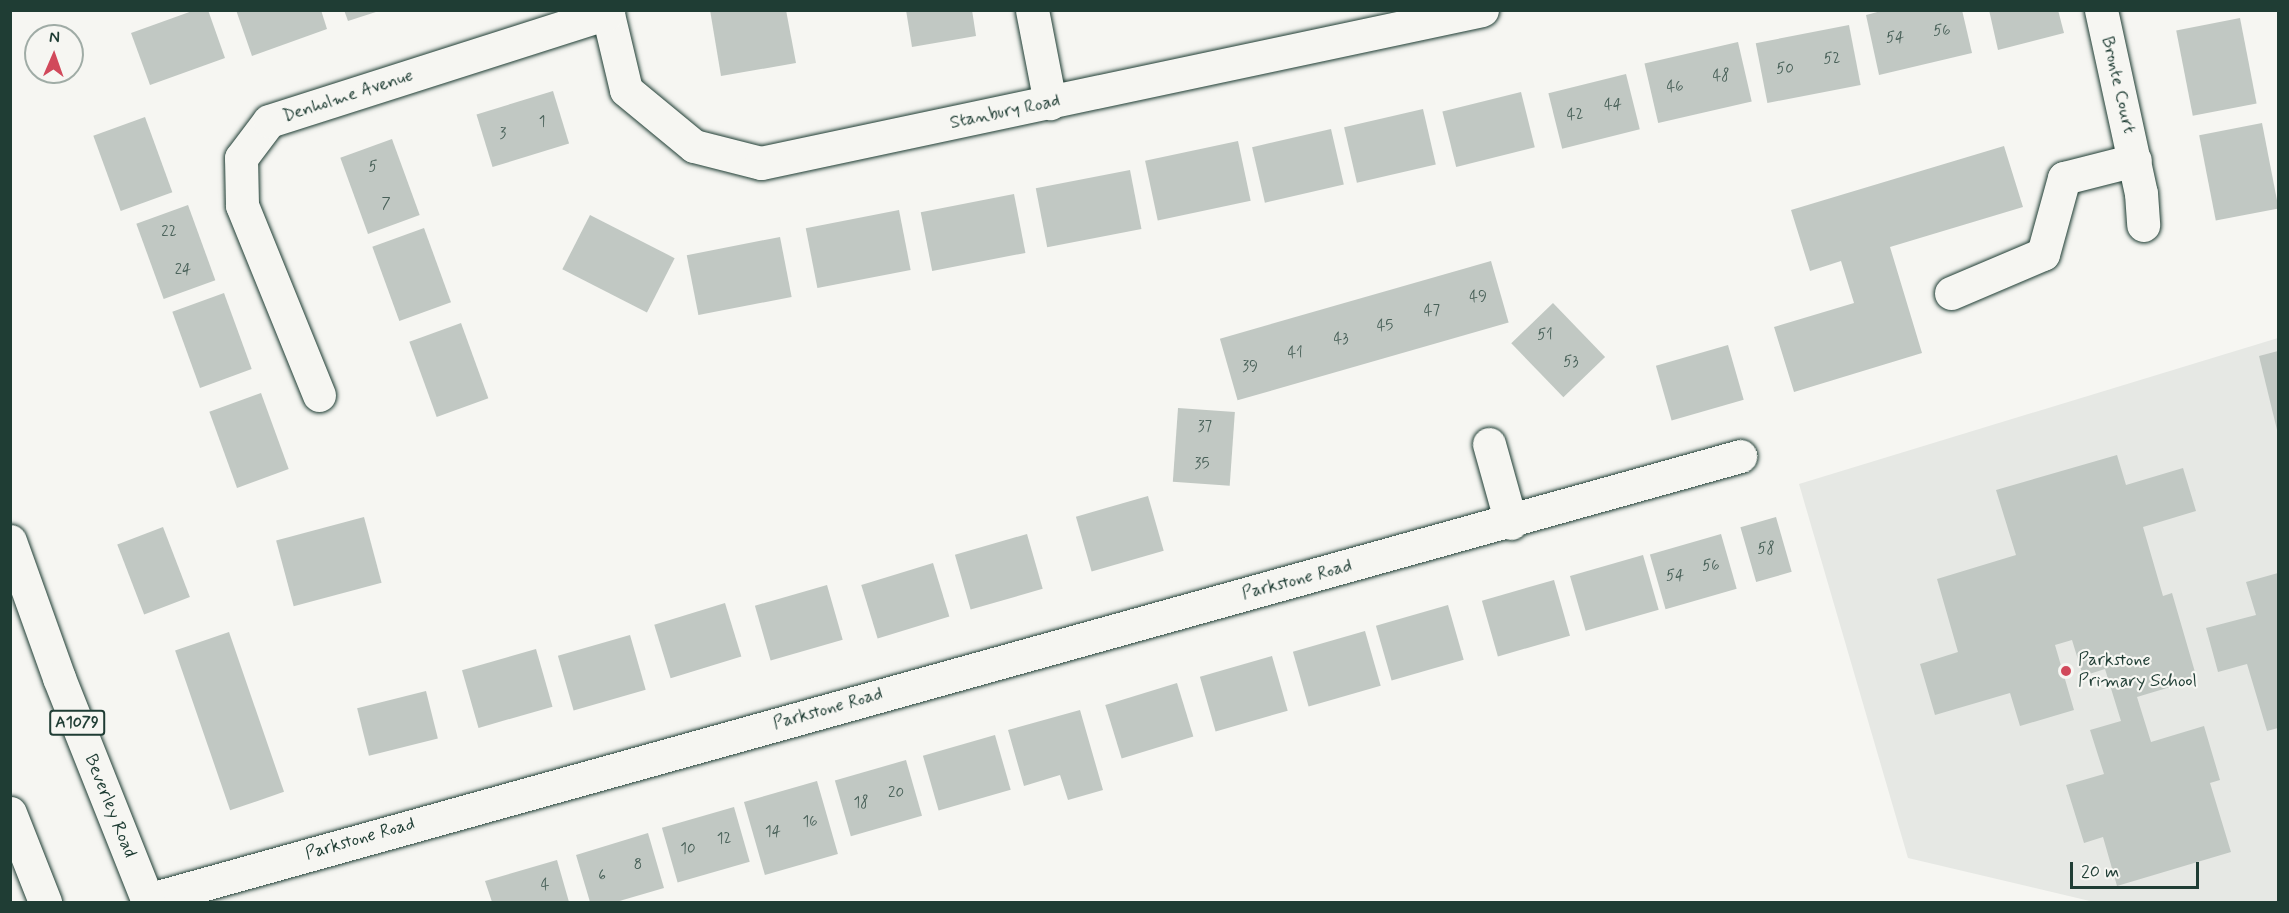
<!DOCTYPE html>
<html>
<head>
<meta charset="utf-8">
<style>
	body { margin:0 }
	#map { position:relative; width:2289px; height:913px; overflow:hidden; background:#f6f6f2; font-family:Mynerve,sans-serif }
	div>[style] { position:absolute }
	[style*='--x'] { left:calc(var(--x)*1px); top:calc(var(--y)*1px); width:calc(var(--w)*1px); rotate:calc(var(--a)*1deg) }
	.built>* { inset:0; background:#e6e8e4 }
	.building>* { inset:0; background:#c1c8c3; transform-origin:0 0 }
	.roads { filter:drop-shadow(0 0 2px #1f3d34) drop-shadow(0 0 2px #1f3d34) }
	.street>* { height:33px; margin:-16.5px; padding:0 16.5px; transform-origin:16.5px; border-radius:16.5px; background:#f6f6f2 }
	.primary>* { height:33px; margin:-16.5px; padding:0 16.5px; transform-origin:16.5px; border-radius:16.5px; background:#f6f6f2 }
	.dots>* { width:16px; height:16px; translate:-50% -50%; box-sizing:border-box; border:3px solid #f6f6f2; border-radius:50% }
	span { translate:-50% -50%; white-space:nowrap; text-align:center; line-height:1.15; -webkit-text-stroke:4.5px #f6f6f2; paint-order:stroke }
	.number-label { font-size:15px; color:#486058 }
	.number-label span { -webkit-text-stroke-width:0 }
	.shield-label span { padding:2px 4px; background:#f6f6f2; border:2px solid; border-radius:4px; -webkit-text-stroke-width:0 }
	.shield-label { font-size:16px; color:#1f3d34; font-weight:700 }
	.street-label { font-size:18px; color:#1f3d34 }
	.poi-label { font-size:18px; color:#1f3d34 }
	.left { translate:0 -50%; text-align:left }
	.frame { position:absolute; inset:0; border:12px solid #1f3d34; pointer-events:none }
	.north { position:absolute; left:24px; top:24px; width:60px; height:60px; box-sizing:border-box; background:#f6f6f2; border:2px solid #a0aca6; border-radius:50%; rotate:2deg; font-size:16px; font-weight:700; line-height:24px; text-align:center; color:#1f3d34 }
	.north::after { content:''; display:block; margin:auto; width:21px; height:27px; background:#d1495b; clip-path:polygon(50% 0,100% 100%,50% 72%,0 100%) }
	.scale { position:absolute; left:2070px; top:862px; width:129px; height:27px; box-sizing:border-box; border:3px solid #1f3d34; border-top:0; padding-left:8px; font-size:18px; line-height:21px; white-space:nowrap; color:#1f3d34; -webkit-text-stroke:4px #f6f6f2; paint-order:stroke }
</style>
</head>
<body>
<div id="map">
	<div class="built">
		<div style="clip-path:polygon(2278px 338px,2278px 902px,2094px 902px,1908px 858px,1799px 484px)"></div>
	</div>
	<div class="building">
		<div style="clip-path:polygon(195px 10px,208px 10px,225px 58px,150px 85px,131px 33px)"></div>
		<div style="clip-path:polygon(236px 10px,321px 10px,327px 29px,252px 56px)"></div>
		<div style="clip-path:polygon(344px 10px,379px 10px,379px 11px,348px 21px)"></div>
		<div style="clip-path:polygon(710px 10px,786px 10px,796px 63px,721px 76px)"></div>
		<div style="clip-path:polygon(906px 10px,972px 10px,976px 36px,912px 47px)"></div>
		<div style="clip-path:polygon(1885px 10px,1962px 10px,1972px 53px,1879px 75px,1866px 15px)"></div>
		<div style="clip-path:polygon(1989px 10px,2058px 10px,2064px 33px,1998px 50px)"></div>
		<div style="left:2240px;top:18px;width:87px;height:65px;rotate:79deg"></div>
		<div style="left:1849px;top:25px;width:61px;height:95px;rotate:79deg"></div>
		<div style="left:1738px;top:42px;width:61px;height:96px;rotate:77deg"></div>
		<div style="left:1626px;top:74px;width:57px;height:80px;rotate:76deg"></div>
		<div style="left:553px;top:91px;width:55px;height:80px;rotate:73deg"></div>
		<div style="left:1521px;top:92px;width:57px;height:81px;rotate:76deg"></div>
		<div style="left:1423px;top:109px;width:57px;height:81px;rotate:77deg"></div>
		<div style="left:145px;top:117px;width:80px;height:55px;rotate:70deg"></div>
		<div style="left:2262px;top:123px;width:87px;height:64px;rotate:79deg"></div>
		<div style="left:1331px;top:129px;width:57px;height:81px;rotate:77deg"></div>
		<div style="left:392px;top:139px;width:81px;height:55px;rotate:70deg"></div>
		<div style="left:1238px;top:141px;width:61px;height:95px;rotate:78deg"></div>
		<div style="clip-path:polygon(2004px 146px,2023px 207px,1890px 247px,1922px 353px,1794px 392px,1774px 327px,1854px 303px,1841px 261px,1810px 271px,1791px 210px)"></div>
		<div style="left:1130px;top:170px;width:60px;height:96px;rotate:79deg"></div>
		<div style="left:1014px;top:194px;width:60px;height:95px;rotate:79deg"></div>
		<div style="left:188px;top:205px;width:80px;height:55px;rotate:70deg"></div>
		<div style="left:899px;top:210px;width:61px;height:95px;rotate:79deg"></div>
		<div style="left:590px;top:215px;width:95px;height:61px;rotate:27deg"></div>
		<div style="left:424px;top:228px;width:79px;height:55px;rotate:70deg"></div>
		<div style="left:780px;top:237px;width:61px;height:95px;rotate:79deg"></div>
		<div style="left:1491px;top:261px;width:64px;height:282px;rotate:74deg"></div>
		<div style="left:224px;top:293px;width:81px;height:55px;rotate:70deg"></div>
		<div style="left:1553px;top:303px;width:75px;height:58px;rotate:46deg"></div>
		<div style="left:461px;top:323px;width:80px;height:55px;rotate:70deg"></div>
		<div style="left:1728px;top:345px;width:57px;height:75px;rotate:74deg"></div>
		<div style="clip-path:polygon(2278px 351px,2278px 434px,2259px 356px)"></div>
		<div style="left:261px;top:393px;width:81px;height:55px;rotate:70deg"></div>
		<div style="left:1178px;top:408px;width:57px;height:74px;rotate:4deg"></div>
		<div style="clip-path:polygon(2117px 455px,2126px 485px,2183px 468px,2196px 511px,2143px 527px,2163px 596px,2172px 593px,2197px 679px,2137px 697px,2151px 742px,2204px 726px,2220px 780px,2210px 783px,2231px 852px,2117px 886px,2103px 837px,2084px 843px,2066px 785px,2104px 774px,2090px 730px,2121px 721px,2105px 669px,2083px 676px,2072px 640px,2055px 645px,2074px 710px,2020px 726px,2010px 693px,1935px 715px,1920px 664px,1958px 652px,1937px 579px,2016px 555px,1996px 490px)"></div>
		<div style="left:1148px;top:496px;width:57px;height:75px;rotate:74deg"></div>
		<div style="left:364px;top:517px;width:68px;height:91px;rotate:75deg"></div>
		<div style="left:1776px;top:517px;width:57px;height:37px;rotate:74deg"></div>
		<div style="left:163px;top:527px;width:75px;height:49px;rotate:69deg"></div>
		<div style="left:1027px;top:534px;width:57px;height:75px;rotate:74deg"></div>
		<div style="left:1721px;top:534px;width:57px;height:74px;rotate:74deg"></div>
		<div style="left:1643px;top:555px;width:57px;height:76px;rotate:74deg"></div>
		<div style="left:933px;top:563px;width:56px;height:75px;rotate:73deg"></div>
		<div style="clip-path:polygon(2278px 573px,2278px 728px,2267px 731px,2247px 664px,2218px 672px,2206px 628px,2256px 615px,2246px 582px)"></div>
		<div style="left:1554px;top:580px;width:58px;height:75px;rotate:74deg"></div>
		<div style="left:827px;top:585px;width:57px;height:75px;rotate:74deg"></div>
		<div style="left:725px;top:603px;width:56px;height:74px;rotate:73deg"></div>
		<div style="left:1448px;top:605px;width:57px;height:75px;rotate:74deg"></div>
		<div style="left:1365px;top:631px;width:57px;height:75px;rotate:74deg"></div>
		<div style="left:229px;top:632px;width:169px;height:57px;rotate:71deg"></div>
		<div style="left:630px;top:635px;width:57px;height:75px;rotate:74deg"></div>
		<div style="left:536px;top:649px;width:60px;height:77px;rotate:74deg"></div>
		<div style="left:1272px;top:656px;width:57px;height:75px;rotate:74deg"></div>
		<div style="left:1177px;top:683px;width:56px;height:75px;rotate:73deg"></div>
		<div style="left:426px;top:691px;width:49px;height:71px;rotate:76deg"></div>
		<div style="clip-path:polygon(1080px 710px,1103px 790px,1068px 800px,1060px 775px,1024px 786px,1008px 730px)"></div>
		<div style="left:995px;top:735px;width:57px;height:75px;rotate:74deg"></div>
		<div style="left:906px;top:760px;width:58px;height:74px;rotate:74deg"></div>
		<div style="left:817px;top:781px;width:76px;height:76px;rotate:74deg"></div>
		<div style="left:734px;top:807px;width:57px;height:75px;rotate:74deg"></div>
		<div style="clip-path:polygon(648px 833px,664px 888px,616px 902px,590px 902px,576px 855px)"></div>
		<div style="clip-path:polygon(557px 860px,569px 902px,492px 902px,485px 881px)"></div>
	</div>
	<div class="roads">
		<div class="street">
			<div style="--x:607;--y:10;--w:82;--a:76.6"></div>
			<div style="--x:626;--y:90;--w:88;--a:39.5"></div>
			<div style="--x:694;--y:146;--w:69;--a:14.2"></div>
			<div style="--x:761;--y:163;--w:737;--a:-11.98"></div>
			<div style="--x:1032;--y:10;--w:95;--a:79"></div>
			<div style="--x:2101;--y:10;--w:187;--a:77.7"></div>
			<div style="--x:2141;--y:193;--w:32;--a:86"></div>
			<div style="--x:1951;--y:293;--w:100;--a:-23"></div>
			<div style="--x:2043;--y:254;--w:79;--a:-74.6"></div>
			<div style="--x:2064;--y:178;--w:73;--a:-14.2"></div>
			<div style="--x:319;--y:395;--w:205;--a:-112.1"></div>
			<div style="--x:242;--y:205;--w:47;--a:-91.2"></div>
			<div style="--x:241;--y:158;--w:46;--a:-52.9"></div>
			<div style="--x:269;--y:121;--w:356;--a:-17.7"></div>
			<div style="--x:1489;--y:444;--w:82;--a:74.4"></div>
			<div style="--x:147;--y:900;--w:1654;--a:-15.57"></div>
		</div>
		<div class="primary">
			<div style="--x:10;--y:541;--w:145;--a:70.3"></div>
			<div style="--x:59;--y:678;--w:241;--a:68.3"></div>
			<div style="--x:10;--y:813;--w:96;--a:68.5"></div>
		</div>
	</div>
	<div class="dots">
		<div style="left:2066px;top:671px;background:#d1495b"></div>
	</div>
	<div class="number-label">
		<span style="left:1942px;top:32px">56</span>
		<span style="left:1895px;top:39px">54</span>
		<span style="left:1832px;top:60px">52</span>
		<span style="left:1785px;top:70px">50</span>
		<span style="left:1721px;top:77px">48</span>
		<span style="left:1675px;top:88px">46</span>
		<span style="left:1613px;top:106px">44</span>
		<span style="left:1575px;top:116px">42</span>
		<span style="left:542px;top:123px">1</span>
		<span style="left:503px;top:135px">3</span>
		<span style="left:373px;top:168px">5</span>
		<span style="left:386px;top:205px">7</span>
		<span style="left:169px;top:233px">22</span>
		<span style="left:183px;top:271px">24</span>
		<span style="left:1478px;top:298px">49</span>
		<span style="left:1432px;top:312px">47</span>
		<span style="left:1385px;top:327px">45</span>
		<span style="left:1545px;top:336px">51</span>
		<span style="left:1341px;top:340px">43</span>
		<span style="left:1295px;top:354px">41</span>
		<span style="left:1571px;top:363px">53</span>
		<span style="left:1250px;top:368px">39</span>
		<span style="left:1205px;top:428px">37</span>
		<span style="left:1202px;top:465px">35</span>
		<span style="left:1766px;top:550px">58</span>
		<span style="left:1711px;top:567px">56</span>
		<span style="left:1675px;top:577px">54</span>
		<span style="left:896px;top:794px">20</span>
		<span style="left:861px;top:804px">18</span>
		<span style="left:810px;top:823px">16</span>
		<span style="left:773px;top:833px">14</span>
		<span style="left:724px;top:840px">12</span>
		<span style="left:688px;top:850px">10</span>
		<span style="left:638px;top:866px">8</span>
		<span style="left:602px;top:877px">6</span>
		<span style="left:545px;top:886px">4</span>
	</div>
	<div class="shield-label">
		<span style="left:77px;top:723px">A1079</span>
	</div>
	<div class="street-label">
		<span style="left:2118px;top:85px;rotate:77deg">Bronte Court</span>
		<span style="left:348px;top:96px;rotate:-18deg">Denholme Avenue</span>
		<span style="left:1005px;top:112px;rotate:-12deg">Stanbury Road</span>
		<span style="left:1297px;top:580px;rotate:-15deg">Parkstone Road</span>
		<span style="left:828px;top:709px;rotate:-16deg">Parkstone Road</span>
		<span style="left:110px;top:806px;rotate:68deg">Beverley Road</span>
		<span style="left:360px;top:839px;rotate:-16deg">Parkstone Road</span>
	</div>
	<div class="poi-label">
		<span class="left" style="left:2078px;top:671px">Parkstone<br>Primary School</span>
	</div>
	<div class="frame"></div>
	<div class="north">N</div>
	<div class="scale">20 m</div>
</div>
</body>
</html>
